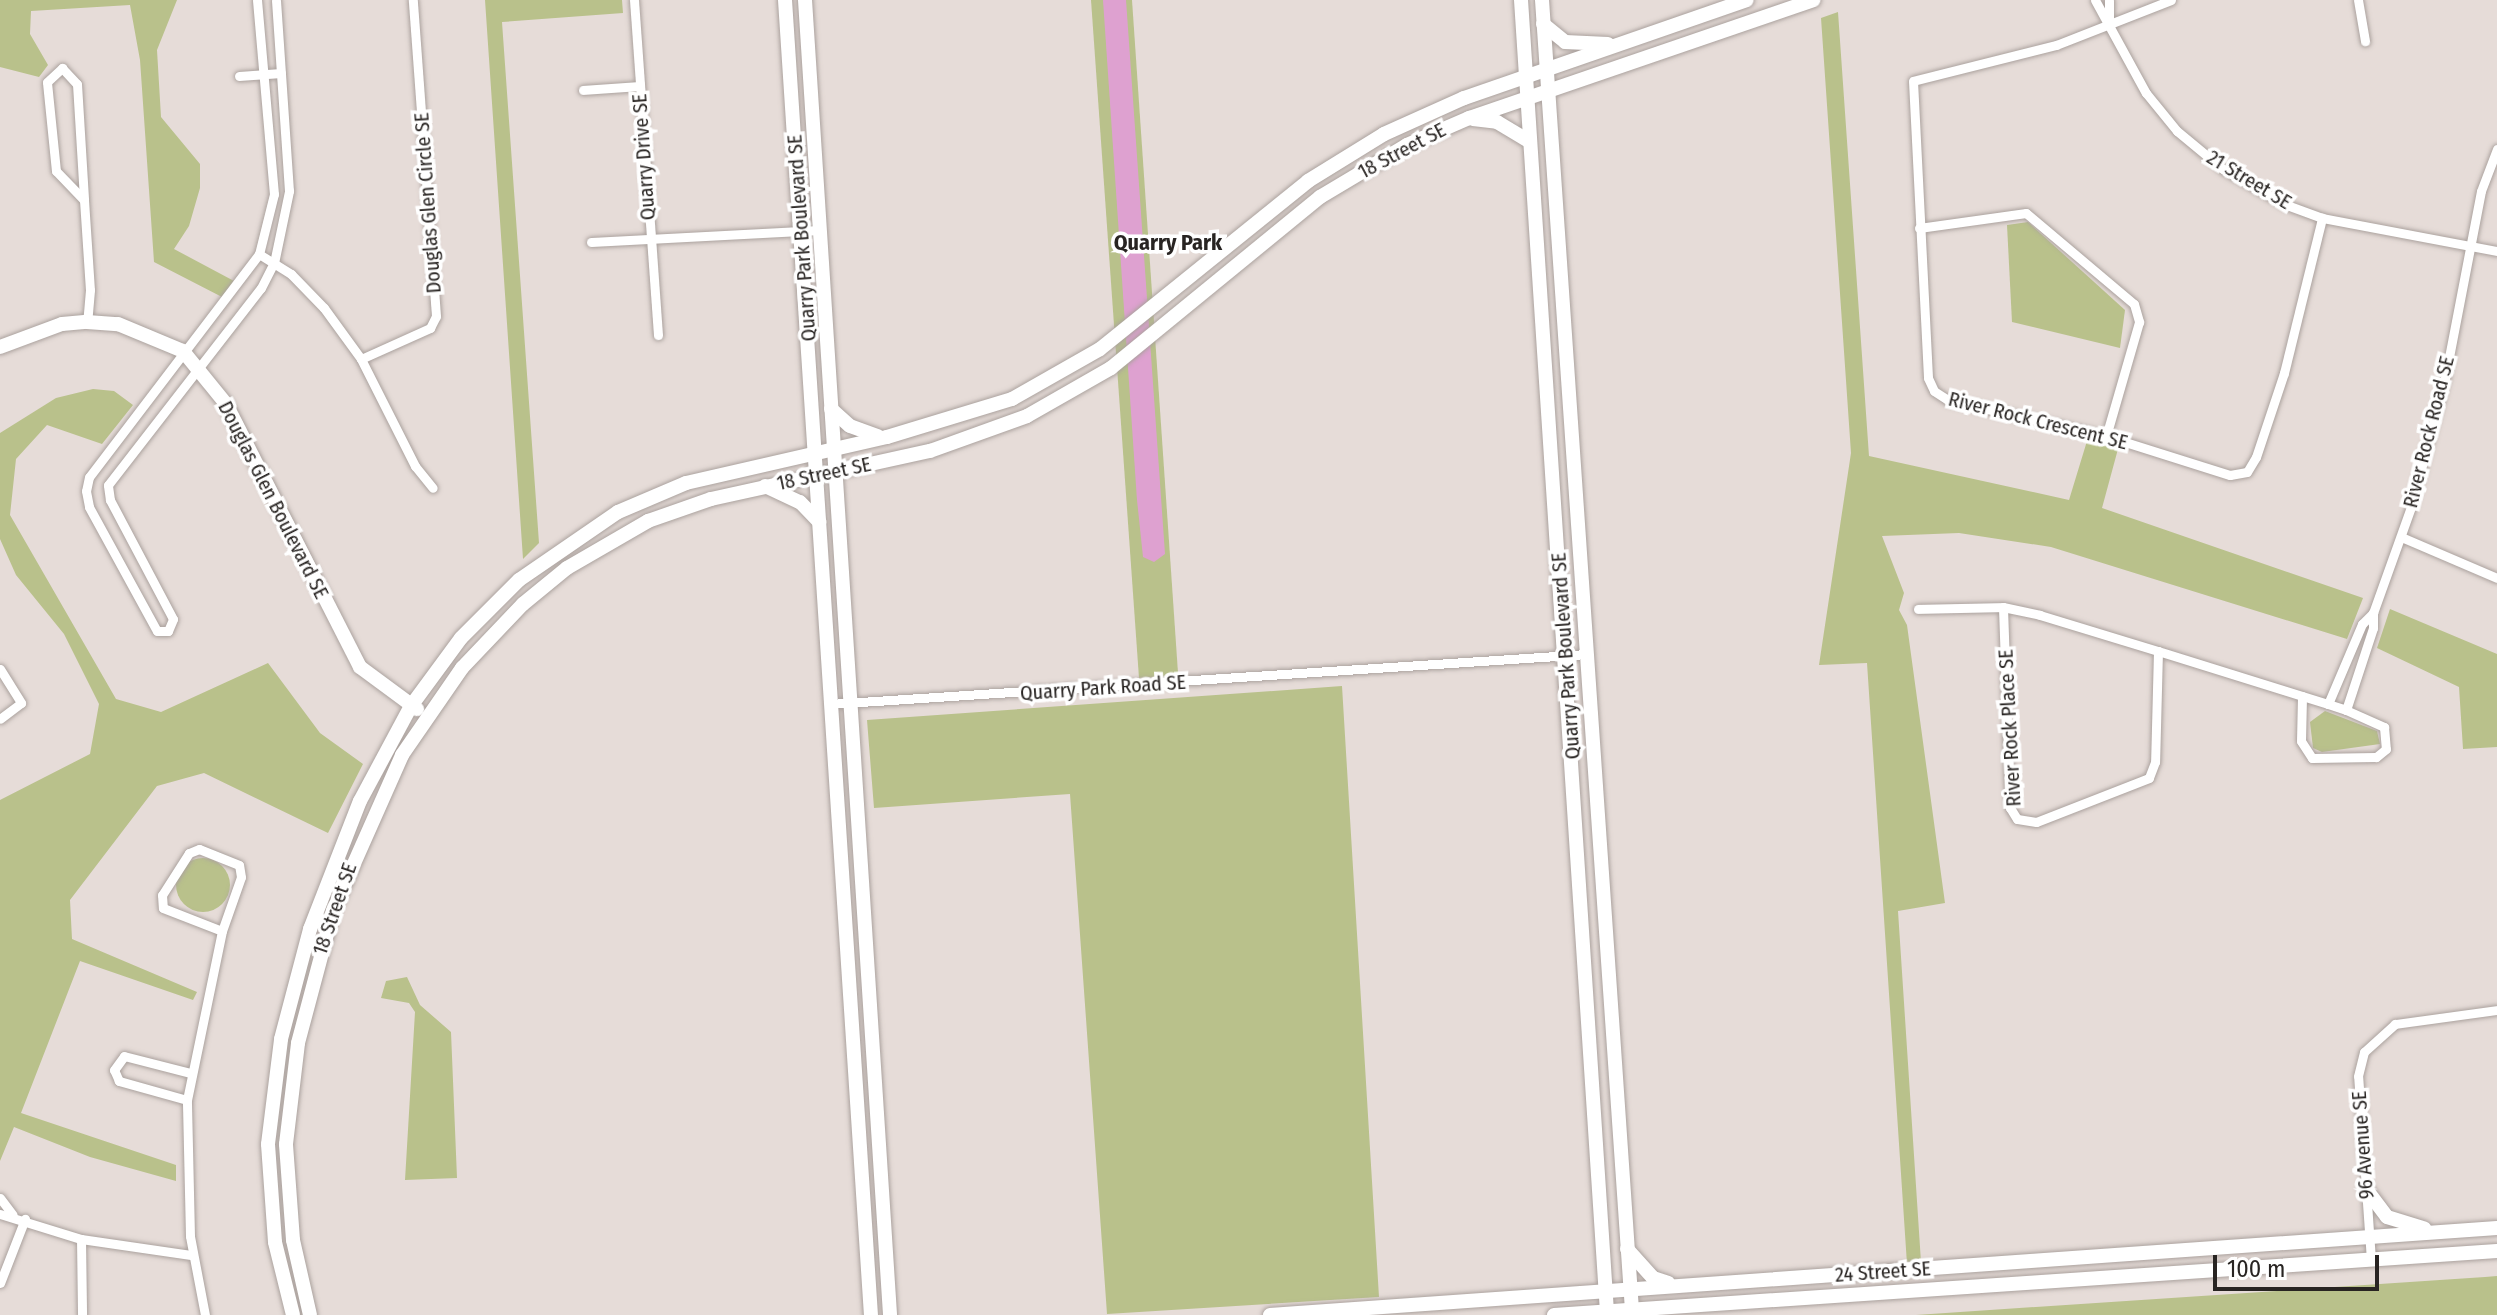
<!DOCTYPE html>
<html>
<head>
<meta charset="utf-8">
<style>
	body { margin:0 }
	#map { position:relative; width:2497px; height:1315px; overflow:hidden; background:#e6dcd8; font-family:"Fira Sans Condensed",sans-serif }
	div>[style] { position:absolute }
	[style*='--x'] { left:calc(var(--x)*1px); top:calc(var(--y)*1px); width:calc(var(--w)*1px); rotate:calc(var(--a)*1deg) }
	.green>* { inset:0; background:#b9c18b }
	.round { border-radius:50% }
	.water>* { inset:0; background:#dea1d0 }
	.roads { filter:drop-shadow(0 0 2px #aba29e) drop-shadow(0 0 2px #aba29e) }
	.street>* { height:9px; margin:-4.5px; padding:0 4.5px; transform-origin:4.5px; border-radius:4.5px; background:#fff }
	.secondary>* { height:14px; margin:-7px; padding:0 7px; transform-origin:7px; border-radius:7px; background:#fff }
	span { translate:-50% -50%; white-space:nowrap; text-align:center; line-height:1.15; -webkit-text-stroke:7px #fff; paint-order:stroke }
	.street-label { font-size:20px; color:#282422 }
	.neighbourhood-label { font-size:22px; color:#282422; font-weight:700 }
	.scale { position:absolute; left:2213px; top:1255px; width:166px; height:36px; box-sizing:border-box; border:4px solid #282422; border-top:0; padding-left:10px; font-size:24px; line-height:28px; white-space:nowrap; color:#282422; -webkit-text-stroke:6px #fff; paint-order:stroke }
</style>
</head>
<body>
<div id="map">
	<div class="green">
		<div style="clip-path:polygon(0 0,177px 0,157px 50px,161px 117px,200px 164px,200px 188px,189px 226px,174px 249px,234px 281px,222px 297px,154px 262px,140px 60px,130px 5px,31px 11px,30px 34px,48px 65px,39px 77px,0 67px)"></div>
		<div style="clip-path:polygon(485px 0,622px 0,623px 13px,502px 22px,539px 543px,523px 559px)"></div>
		<div style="clip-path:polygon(1091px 0,1132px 0,1178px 673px,1171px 676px,1139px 678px)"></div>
		<div style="clip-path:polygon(1838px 12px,1869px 456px,2069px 500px,2087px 441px,2118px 449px,2102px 508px,2363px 598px,2347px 639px,2051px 547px,1959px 533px,1882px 536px,1904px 593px,1899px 610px,1907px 625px,1945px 903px,1898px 911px,1921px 1262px,1907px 1264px,1867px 663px,1819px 665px,1851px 453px,1821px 18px)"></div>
		<div style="clip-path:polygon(2028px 222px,2125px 310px,2120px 348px,2012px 322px,2007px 225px)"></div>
		<div style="clip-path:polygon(93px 389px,114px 391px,133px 405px,102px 444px,47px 425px,16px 459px,10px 515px,116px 699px,161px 712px,268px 663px,320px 733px,363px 764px,328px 833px,204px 773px,157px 786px,70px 900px,72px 939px,197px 992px,193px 1000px,80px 961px,21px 1113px,176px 1165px,176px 1181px,90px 1157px,14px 1127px,0 1161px,0 800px,90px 754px,99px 704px,64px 634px,16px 575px,0 539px,0 433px,56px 398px)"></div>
		<div style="clip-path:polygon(2390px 609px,2497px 654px,2497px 747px,2463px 749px,2459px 687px,2377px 648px)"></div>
		<div style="clip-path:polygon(1342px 686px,1379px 1297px,1107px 1314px,1070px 794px,874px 808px,867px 720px)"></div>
		<div style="clip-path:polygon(2325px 711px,2377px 731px,2380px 744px,2322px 752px,2313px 748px,2310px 722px)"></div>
		<div class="round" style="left:176px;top:858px;width:54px;height:54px"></div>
		<div style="clip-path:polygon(407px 977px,420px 1005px,451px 1032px,457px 1178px,405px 1180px,415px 1012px,409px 1003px,381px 998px,386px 981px)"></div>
		<div style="clip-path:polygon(2497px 1276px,2497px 1315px,1916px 1315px,2485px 1277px)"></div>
	</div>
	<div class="water">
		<div style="clip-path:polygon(1103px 0,1126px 0,1165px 554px,1154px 562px,1143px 557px,1137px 500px)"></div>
	</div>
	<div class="roads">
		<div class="street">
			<div style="--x:257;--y:0;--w:195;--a:85"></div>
			<div style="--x:274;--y:194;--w:62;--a:104"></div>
			<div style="--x:259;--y:254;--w:280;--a:127.3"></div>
			<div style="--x:89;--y:477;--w:14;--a:102"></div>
			<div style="--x:86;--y:491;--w:16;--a:79"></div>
			<div style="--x:89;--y:507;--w:141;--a:61.3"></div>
			<div style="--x:157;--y:631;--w:11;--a:0"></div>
			<div style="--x:168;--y:631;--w:13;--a:-67"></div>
			<div style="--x:173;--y:619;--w:135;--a:-117.9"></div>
			<div style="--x:110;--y:500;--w:15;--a:-98"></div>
			<div style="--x:108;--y:485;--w:249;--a:-52.2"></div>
			<div style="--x:261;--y:288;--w:28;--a:-63"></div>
			<div style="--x:274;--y:263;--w:74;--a:-78.2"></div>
			<div style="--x:289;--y:191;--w:191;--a:-93.9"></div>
			<div style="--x:634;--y:0;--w:336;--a:85.9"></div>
			<div style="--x:2095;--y:0;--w:106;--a:61.3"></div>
			<div style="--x:2146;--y:93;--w:49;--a:50.8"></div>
			<div style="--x:2177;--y:131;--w:60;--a:39.6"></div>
			<div style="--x:2223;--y:169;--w:70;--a:29.8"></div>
			<div style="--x:2284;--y:204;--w:40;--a:20.2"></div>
			<div style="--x:2322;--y:218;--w:178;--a:10.7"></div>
			<div style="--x:2109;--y:0;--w:23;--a:90"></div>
			<div style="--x:2171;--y:0;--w:123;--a:158.6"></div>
			<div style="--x:2056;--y:45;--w:147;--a:165.9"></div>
			<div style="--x:1913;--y:81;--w:297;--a:87.1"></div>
			<div style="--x:1928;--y:378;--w:14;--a:65"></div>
			<div style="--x:1934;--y:391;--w:17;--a:33"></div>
			<div style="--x:1948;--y:400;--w:162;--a:12.8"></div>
			<div style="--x:2106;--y:436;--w:130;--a:17.5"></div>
			<div style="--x:2230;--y:475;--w:17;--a:-10"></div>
			<div style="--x:2247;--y:472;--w:17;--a:-59"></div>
			<div style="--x:2256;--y:457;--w:89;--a:-71.6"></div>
			<div style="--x:2284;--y:373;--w:160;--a:-76.2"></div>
			<div style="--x:2358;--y:0;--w:42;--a:80.3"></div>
			<div style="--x:239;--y:76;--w:42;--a:-4.1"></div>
			<div style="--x:583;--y:90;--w:56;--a:-4.1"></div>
			<div style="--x:84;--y:200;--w:40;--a:-134"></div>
			<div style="--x:56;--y:171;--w:89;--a:-95.8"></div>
			<div style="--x:47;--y:82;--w:21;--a:-43"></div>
			<div style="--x:62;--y:68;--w:22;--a:47"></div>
			<div style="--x:77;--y:84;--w:116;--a:86.5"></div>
			<div style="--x:84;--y:200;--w:90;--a:86.2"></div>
			<div style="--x:90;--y:290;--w:32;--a:95"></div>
			<div style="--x:1919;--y:228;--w:108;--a:-8"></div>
			<div style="--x:2026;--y:213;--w:141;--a:40.1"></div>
			<div style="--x:2134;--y:304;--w:19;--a:74"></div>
			<div style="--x:2139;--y:322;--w:119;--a:106.1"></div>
			<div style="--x:591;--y:242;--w:229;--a:-3"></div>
			<div style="--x:259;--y:254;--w:38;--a:32"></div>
			<div style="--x:291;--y:274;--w:47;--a:45.9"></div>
			<div style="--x:324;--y:308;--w:63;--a:54"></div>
			<div style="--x:361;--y:359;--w:120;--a:63.2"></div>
			<div style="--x:415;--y:466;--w:28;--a:51"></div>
			<div style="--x:361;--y:359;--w:76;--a:-24.2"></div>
			<div style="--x:430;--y:328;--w:13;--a:-63"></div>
			<div style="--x:436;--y:316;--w:317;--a:-94.2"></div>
			<div style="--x:2401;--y:537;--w:104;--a:23.1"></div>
			<div style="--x:1918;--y:609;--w:85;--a:-1.3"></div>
			<div style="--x:2158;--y:651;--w:111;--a:91.5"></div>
			<div style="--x:2155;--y:762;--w:17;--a:111"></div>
			<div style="--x:2149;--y:778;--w:121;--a:158.7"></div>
			<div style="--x:2036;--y:822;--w:19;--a:-171"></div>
			<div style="--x:2017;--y:819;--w:13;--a:-122"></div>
			<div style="--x:2010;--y:808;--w:201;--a:-92"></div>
			<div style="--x:2003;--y:607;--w:38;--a:12"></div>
			<div style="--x:2040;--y:615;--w:123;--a:17"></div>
			<div style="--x:2158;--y:651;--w:178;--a:17.3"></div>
			<div style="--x:2328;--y:704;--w:19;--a:18"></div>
			<div style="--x:2346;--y:710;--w:42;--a:24.1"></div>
			<div style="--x:2384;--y:727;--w:22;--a:85"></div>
			<div style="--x:2386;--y:749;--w:13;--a:141"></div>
			<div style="--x:2376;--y:757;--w:64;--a:179.1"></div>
			<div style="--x:2312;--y:758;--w:20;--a:-123"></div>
			<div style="--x:2301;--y:741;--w:45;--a:-88.7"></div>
			<div style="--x:0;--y:669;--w:40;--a:58"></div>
			<div style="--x:21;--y:703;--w:26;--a:143"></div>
			<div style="--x:830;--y:704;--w:758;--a:-3.78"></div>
			<div style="--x:2328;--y:704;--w:87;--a:-67"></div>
			<div style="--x:2362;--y:624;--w:16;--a:-45"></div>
			<div style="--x:2373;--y:613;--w:113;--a:-70.3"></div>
			<div style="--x:2411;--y:507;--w:133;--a:-75.2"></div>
			<div style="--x:2445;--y:378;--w:190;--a:-79.1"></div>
			<div style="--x:2481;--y:191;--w:45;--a:-69.1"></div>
			<div style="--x:2346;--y:710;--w:86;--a:-71.8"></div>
			<div style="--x:2373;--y:628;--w:15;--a:-90"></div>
			<div style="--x:187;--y:1100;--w:71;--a:-164.4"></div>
			<div style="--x:119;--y:1081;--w:12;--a:-114"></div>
			<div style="--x:114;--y:1070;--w:17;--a:-54"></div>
			<div style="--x:124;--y:1056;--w:68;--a:14.4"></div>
			<div style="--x:0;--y:1198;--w:21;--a:53"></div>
			<div style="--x:0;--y:1214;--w:85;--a:17.2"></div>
			<div style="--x:81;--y:1239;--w:111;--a:8.3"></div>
			<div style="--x:81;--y:1239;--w:76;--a:89.2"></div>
			<div style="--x:2371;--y:1260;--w:184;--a:-94"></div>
			<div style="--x:2358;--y:1076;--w:25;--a:-76"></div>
			<div style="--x:2364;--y:1052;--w:42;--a:-42.1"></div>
			<div style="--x:2395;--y:1024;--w:103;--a:-7.8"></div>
			<div style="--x:0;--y:1283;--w:69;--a:-68.7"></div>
			<div style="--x:205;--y:1315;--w:80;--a:-100.8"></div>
			<div style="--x:190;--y:1236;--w:136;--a:-91.3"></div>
			<div style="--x:187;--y:1100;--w:173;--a:-78.3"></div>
			<div style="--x:222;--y:931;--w:57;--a:-70.6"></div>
			<div style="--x:241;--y:877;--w:12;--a:-99"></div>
			<div style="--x:239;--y:865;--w:43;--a:-158.2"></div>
			<div style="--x:199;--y:849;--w:11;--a:158"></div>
			<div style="--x:189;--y:853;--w:50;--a:122.7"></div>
			<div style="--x:162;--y:895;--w:13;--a:86"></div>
			<div style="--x:163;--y:908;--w:63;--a:21.3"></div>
		</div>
		<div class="secondary">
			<div style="--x:785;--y:0;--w:1318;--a:86.26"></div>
			<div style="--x:805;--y:0;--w:1318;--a:86.3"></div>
			<div style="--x:1521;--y:0;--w:1314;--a:86.25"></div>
			<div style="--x:1542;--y:0;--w:1312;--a:86.07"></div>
			<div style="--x:1543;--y:24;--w:28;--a:39"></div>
			<div style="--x:1565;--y:42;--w:43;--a:2.7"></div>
			<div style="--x:1473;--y:119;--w:24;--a:7"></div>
			<div style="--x:1497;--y:122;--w:37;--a:31"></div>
			<div style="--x:0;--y:347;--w:66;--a:-20.4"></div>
			<div style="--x:62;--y:324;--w:25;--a:-5"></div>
			<div style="--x:87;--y:322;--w:31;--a:4"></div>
			<div style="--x:118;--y:324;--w:70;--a:22.6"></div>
			<div style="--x:183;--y:351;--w:68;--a:50.9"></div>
			<div style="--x:226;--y:404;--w:295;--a:63"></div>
			<div style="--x:360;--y:667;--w:71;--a:36.4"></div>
			<div style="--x:831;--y:409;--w:25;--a:42"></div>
			<div style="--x:850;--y:426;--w:30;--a:20"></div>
			<div style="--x:765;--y:486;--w:38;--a:25"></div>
			<div style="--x:800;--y:502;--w:28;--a:46"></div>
			<div style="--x:2366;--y:1189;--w:35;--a:53"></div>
			<div style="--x:2387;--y:1217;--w:39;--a:17"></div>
			<div style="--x:1627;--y:1249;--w:39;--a:48"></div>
			<div style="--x:1653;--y:1278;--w:16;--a:18"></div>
			<div style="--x:293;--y:1315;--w:75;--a:-103.9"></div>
			<div style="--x:275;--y:1242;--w:98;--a:-94.1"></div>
			<div style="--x:268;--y:1144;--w:106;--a:-82.9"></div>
			<div style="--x:281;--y:1039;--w:114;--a:-75.2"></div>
			<div style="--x:310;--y:929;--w:137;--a:-68.7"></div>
			<div style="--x:360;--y:801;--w:108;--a:-61.8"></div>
			<div style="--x:411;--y:706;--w:84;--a:-53.7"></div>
			<div style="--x:461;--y:638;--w:82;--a:-45"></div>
			<div style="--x:519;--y:580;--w:120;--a:-34.5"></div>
			<div style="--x:618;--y:512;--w:74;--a:-23.1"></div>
			<div style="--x:686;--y:483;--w:206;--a:-12.9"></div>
			<div style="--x:887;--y:437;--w:131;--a:-16.9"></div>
			<div style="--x:1012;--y:399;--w:101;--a:-29.6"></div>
			<div style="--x:1100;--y:349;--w:267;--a:-38.9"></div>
			<div style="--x:1308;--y:181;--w:89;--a:-31.7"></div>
			<div style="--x:1384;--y:134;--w:88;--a:-24.2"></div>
			<div style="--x:1464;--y:98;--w:299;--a:-19.1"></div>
			<div style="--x:310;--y:1315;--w:77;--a:-102.8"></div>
			<div style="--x:293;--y:1240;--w:96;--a:-94.2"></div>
			<div style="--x:286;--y:1144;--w:102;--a:-83.2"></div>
			<div style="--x:298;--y:1043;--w:137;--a:-75.1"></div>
			<div style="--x:333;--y:911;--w:171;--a:-66.1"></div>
			<div style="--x:402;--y:755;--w:106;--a:-55.4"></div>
			<div style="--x:462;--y:668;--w:88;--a:-46.4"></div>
			<div style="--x:523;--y:604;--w:57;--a:-39.3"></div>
			<div style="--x:567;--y:568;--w:94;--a:-30.1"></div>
			<div style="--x:648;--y:521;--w:67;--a:-19.2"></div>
			<div style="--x:711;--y:499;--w:224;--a:-12.4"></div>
			<div style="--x:930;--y:451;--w:103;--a:-19.8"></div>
			<div style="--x:1027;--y:416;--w:97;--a:-29.7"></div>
			<div style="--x:1111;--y:368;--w:270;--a:-39.3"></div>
			<div style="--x:1320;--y:197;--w:101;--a:-30.9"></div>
			<div style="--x:1407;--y:145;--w:68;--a:-23.5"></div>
			<div style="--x:1469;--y:118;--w:364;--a:-18.9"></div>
			<div style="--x:1270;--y:1315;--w:1230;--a:-4.06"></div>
			<div style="--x:1554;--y:1315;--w:945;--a:-3.88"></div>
		</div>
	</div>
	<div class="street-label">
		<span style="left:1402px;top:151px;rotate:-28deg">18 Street SE</span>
		<span style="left:644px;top:157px;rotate:-94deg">Quarry Drive SE</span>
		<span style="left:2249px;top:180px;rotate:31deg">21 Street SE</span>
		<span style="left:428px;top:203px;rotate:-94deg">Douglas Glen Circle SE</span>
		<span style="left:802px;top:238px;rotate:-94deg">Quarry Park Boulevard SE</span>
		<span style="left:2038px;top:421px;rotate:14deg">River Rock Crescent SE</span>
		<span style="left:2429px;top:432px;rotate:-76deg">River Rock Road SE</span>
		<span style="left:824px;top:474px;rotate:-12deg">18 Street SE</span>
		<span style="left:273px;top:500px;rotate:63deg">Douglas Glen Boulevard SE</span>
		<span style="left:1566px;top:656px;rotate:-94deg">Quarry Park Boulevard SE</span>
		<span style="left:1103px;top:688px;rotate:-4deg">Quarry Park Road SE</span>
		<span style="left:2010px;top:728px;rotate:-93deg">River Rock Place SE</span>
		<span style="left:335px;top:909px;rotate:-71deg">18 Street SE</span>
		<span style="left:2363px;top:1145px;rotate:-94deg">96 Avenue SE</span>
		<span style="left:1883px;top:1272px;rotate:-4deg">24 Street SE</span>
	</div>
	<div class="neighbourhood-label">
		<span style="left:1168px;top:243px">Quarry Park</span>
	</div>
	<div class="scale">100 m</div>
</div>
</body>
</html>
